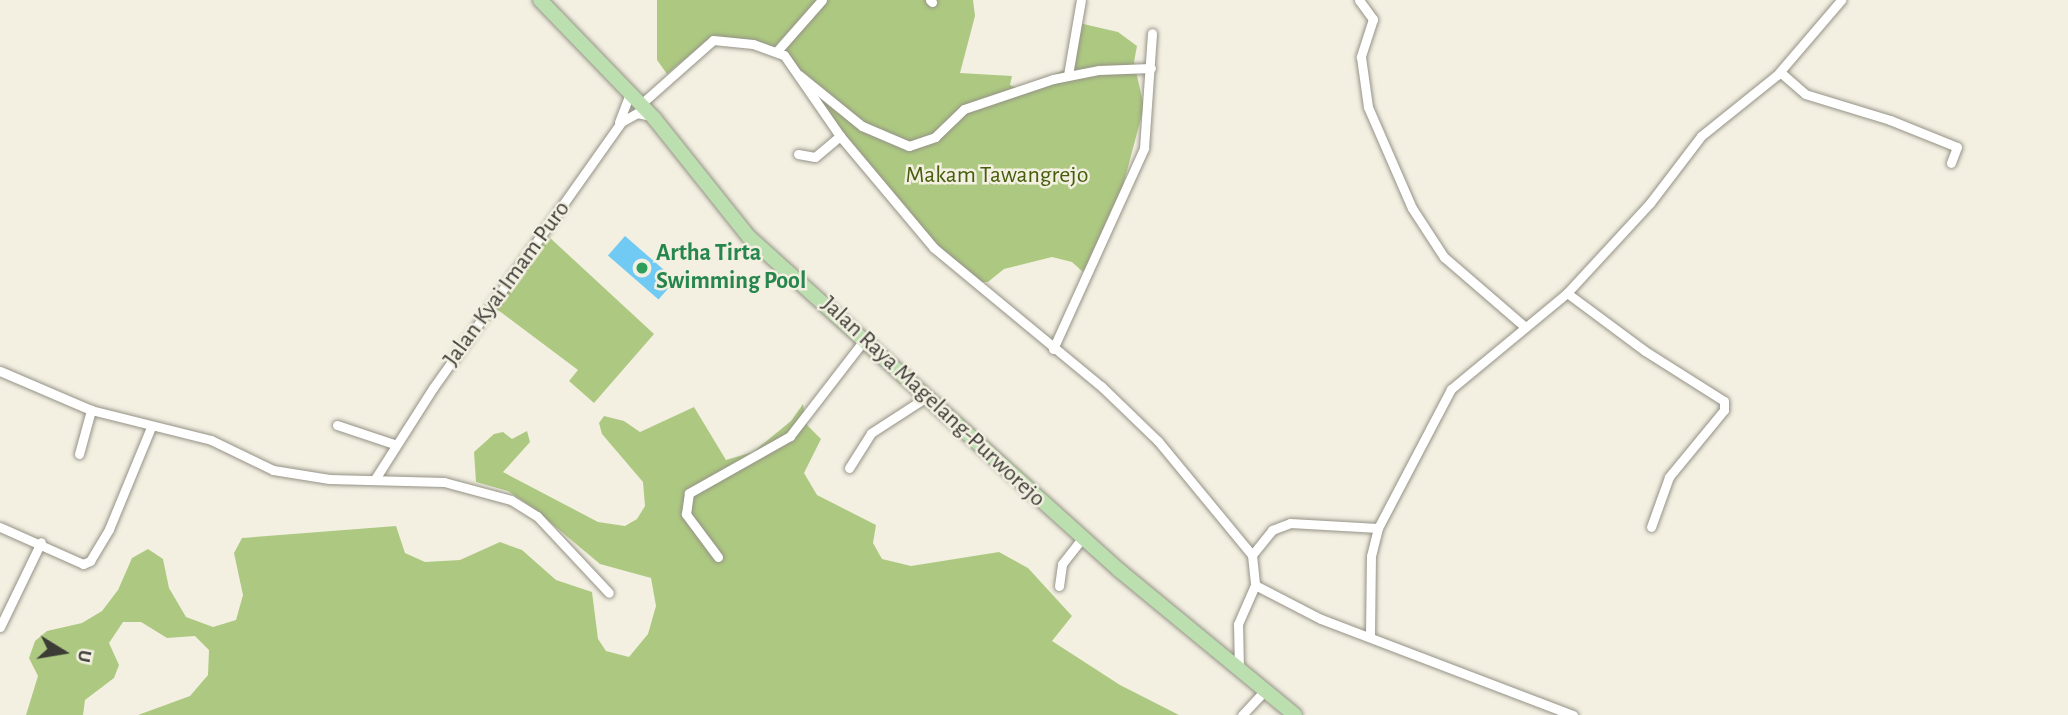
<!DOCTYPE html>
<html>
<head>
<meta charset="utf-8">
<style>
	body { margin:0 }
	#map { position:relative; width:2068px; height:715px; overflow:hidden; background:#f3f0e2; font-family:"Alegreya Sans",sans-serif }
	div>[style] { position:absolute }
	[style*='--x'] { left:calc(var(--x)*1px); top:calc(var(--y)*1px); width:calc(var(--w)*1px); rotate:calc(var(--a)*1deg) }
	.green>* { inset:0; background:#adc981 }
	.water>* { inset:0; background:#71caf3; transform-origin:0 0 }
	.roads { filter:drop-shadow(0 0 2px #959286) drop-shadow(0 0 2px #959286) }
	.minor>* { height:9px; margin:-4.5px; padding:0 4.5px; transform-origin:4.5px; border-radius:4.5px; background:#fff }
	.primary>* { height:14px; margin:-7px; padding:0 7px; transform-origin:7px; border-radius:7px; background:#bbdfaf }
	.dots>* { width:19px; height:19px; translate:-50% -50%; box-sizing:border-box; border:4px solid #f3f0e2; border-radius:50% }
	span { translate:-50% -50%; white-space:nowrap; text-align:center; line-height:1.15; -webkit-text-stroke:5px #f3f0e2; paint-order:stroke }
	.park-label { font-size:24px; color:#455d0c }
	.leisure-label { font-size:24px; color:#27864d; font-weight:700 }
	.left { translate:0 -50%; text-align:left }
	.street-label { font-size:24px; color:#3c3b36 }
	.north { position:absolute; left:28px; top:617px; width:70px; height:70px; -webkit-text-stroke:5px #f3f0e2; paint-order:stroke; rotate:101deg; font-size:19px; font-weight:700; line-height:28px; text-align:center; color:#3c3b36 }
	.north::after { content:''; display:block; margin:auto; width:24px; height:32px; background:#3c3b36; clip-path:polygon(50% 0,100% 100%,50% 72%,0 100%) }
</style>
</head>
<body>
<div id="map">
	<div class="green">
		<div style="clip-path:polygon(657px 0,973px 0,975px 16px,960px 73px,1012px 76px,1010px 85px,1019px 89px,1067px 69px,1079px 23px,1118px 32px,1137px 46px,1134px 62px,1144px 107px,1113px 223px,1083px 272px,1072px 262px,1052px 257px,1004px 269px,988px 282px,976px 282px,946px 256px,830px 120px,797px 70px,774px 51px,709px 39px,667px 74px,657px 60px)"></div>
		<div style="clip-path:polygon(548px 236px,654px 334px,594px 403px,569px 381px,578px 370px,494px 307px)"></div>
		<div style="clip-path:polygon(803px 404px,807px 425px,821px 439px,804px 473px,817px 495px,876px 525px,873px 543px,882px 559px,911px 566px,999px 552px,1028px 568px,1072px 616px,1052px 641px,1120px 685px,1179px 715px,138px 715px,190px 696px,208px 675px,209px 650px,195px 636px,167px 638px,141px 622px,123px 622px,109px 643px,119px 665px,114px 678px,85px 700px,83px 715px,26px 715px,38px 676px,29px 658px,35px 641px,47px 631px,82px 623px,102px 611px,118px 590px,132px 558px,148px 549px,163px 559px,169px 588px,186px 617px,213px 627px,236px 620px,243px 595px,234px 553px,242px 538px,396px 526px,405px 553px,425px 562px,460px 560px,500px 542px,522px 550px,556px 580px,592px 592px,598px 639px,606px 651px,629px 657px,648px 634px,656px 606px,651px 578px,600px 564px,533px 508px,508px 491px,476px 482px,474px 452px,494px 434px,503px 432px,512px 439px,527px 431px,530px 442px,503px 472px,598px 522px,625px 526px,637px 519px,645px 506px,643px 482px,602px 434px,599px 423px,604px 416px,624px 421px,640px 432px,694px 407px,726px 460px,753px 452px,791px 421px)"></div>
	</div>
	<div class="water">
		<div style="left:625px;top:236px;width:67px;height:26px;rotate:41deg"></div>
	</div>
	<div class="roads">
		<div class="minor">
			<div style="--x:930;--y:0;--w:3;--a:45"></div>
			<div style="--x:1359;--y:0;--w:24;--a:54"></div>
			<div style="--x:1373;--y:19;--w:40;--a:108"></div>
			<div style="--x:1361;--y:57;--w:50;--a:82"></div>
			<div style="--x:1368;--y:107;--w:110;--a:66.5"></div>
			<div style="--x:1412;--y:208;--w:59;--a:56.9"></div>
			<div style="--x:1444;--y:257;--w:106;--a:40.8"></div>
			<div style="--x:777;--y:51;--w:68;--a:-48.6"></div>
			<div style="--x:1780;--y:72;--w:33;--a:41"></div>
			<div style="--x:1805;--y:94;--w:89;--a:17"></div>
			<div style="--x:1890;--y:120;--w:72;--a:21.9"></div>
			<div style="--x:1957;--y:147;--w:17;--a:111"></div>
			<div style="--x:799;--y:75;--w:81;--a:39"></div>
			<div style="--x:862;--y:126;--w:51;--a:23.1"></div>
			<div style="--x:909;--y:146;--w:28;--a:-19"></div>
			<div style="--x:935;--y:137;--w:40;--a:-44"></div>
			<div style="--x:964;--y:109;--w:94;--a:-18.6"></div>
			<div style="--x:1053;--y:79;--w:47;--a:-11.1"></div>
			<div style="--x:1099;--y:70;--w:52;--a:-2.2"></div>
			<div style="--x:1068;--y:75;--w:76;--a:-80.2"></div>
			<div style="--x:641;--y:104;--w:96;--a:-41.6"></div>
			<div style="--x:713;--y:40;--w:40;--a:5.7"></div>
			<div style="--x:753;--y:44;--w:33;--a:20"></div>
			<div style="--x:784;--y:55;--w:98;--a:55.3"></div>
			<div style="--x:840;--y:136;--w:146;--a:50"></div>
			<div style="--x:934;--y:248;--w:217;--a:39.6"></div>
			<div style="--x:1101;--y:386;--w:79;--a:44"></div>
			<div style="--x:1158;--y:441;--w:148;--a:50.5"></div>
			<div style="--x:1252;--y:555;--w:30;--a:84"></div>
			<div style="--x:1255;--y:585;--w:74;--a:27.3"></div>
			<div style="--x:1321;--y:619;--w:270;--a:20.9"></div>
			<div style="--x:619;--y:122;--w:30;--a:-69"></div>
			<div style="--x:798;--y:154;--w:17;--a:10"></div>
			<div style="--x:815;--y:157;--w:33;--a:-40"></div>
			<div style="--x:1567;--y:293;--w:97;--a:36.6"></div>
			<div style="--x:1645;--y:351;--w:93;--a:32.3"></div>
			<div style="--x:1724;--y:401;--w:9;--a:90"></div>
			<div style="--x:1724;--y:410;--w:87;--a:129.4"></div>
			<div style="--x:1669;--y:477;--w:53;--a:109.8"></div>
			<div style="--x:1053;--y:349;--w:221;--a:-65.6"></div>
			<div style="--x:1144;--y:148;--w:115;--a:-86"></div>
			<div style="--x:0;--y:371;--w:99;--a:23.2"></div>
			<div style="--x:91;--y:410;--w:124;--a:14"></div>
			<div style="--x:211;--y:440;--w:69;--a:25.8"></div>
			<div style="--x:273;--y:470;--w:57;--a:9.1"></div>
			<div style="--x:329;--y:479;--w:115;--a:1.5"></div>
			<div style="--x:444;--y:482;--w:69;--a:15"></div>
			<div style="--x:511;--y:500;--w:31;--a:32"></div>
			<div style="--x:537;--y:516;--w:105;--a:46.9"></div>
			<div style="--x:337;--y:425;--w:60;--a:18.4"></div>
			<div style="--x:79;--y:454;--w:46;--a:-74.7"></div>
			<div style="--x:849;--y:468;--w:41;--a:-57.8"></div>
			<div style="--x:871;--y:433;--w:68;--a:-33"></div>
			<div style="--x:375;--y:479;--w:108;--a:-57.5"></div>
			<div style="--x:433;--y:388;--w:326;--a:-54.7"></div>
			<div style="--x:621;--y:122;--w:18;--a:-29"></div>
			<div style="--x:637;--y:113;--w:14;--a:12"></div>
			<div style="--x:0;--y:527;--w:91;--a:24"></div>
			<div style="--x:83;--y:564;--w:8;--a:-23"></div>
			<div style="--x:90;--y:561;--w:37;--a:-59"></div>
			<div style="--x:109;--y:529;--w:110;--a:-67.6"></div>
			<div style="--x:1252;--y:555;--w:32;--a:-51"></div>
			<div style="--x:1272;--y:530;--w:19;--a:-21"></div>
			<div style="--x:1290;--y:523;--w:88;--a:3.3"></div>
			<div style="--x:718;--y:557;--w:54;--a:-126.7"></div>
			<div style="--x:686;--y:514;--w:21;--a:-82"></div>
			<div style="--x:689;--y:493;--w:116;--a:-29.4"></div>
			<div style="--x:790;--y:436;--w:123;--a:-52.3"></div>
			<div style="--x:1059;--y:586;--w:22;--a:-82"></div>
			<div style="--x:1062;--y:564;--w:33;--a:-52"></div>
			<div style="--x:0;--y:627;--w:94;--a:-64.2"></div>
			<div style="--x:1370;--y:635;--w:79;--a:-89.3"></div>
			<div style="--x:1371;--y:556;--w:29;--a:-76"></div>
			<div style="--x:1378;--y:528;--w:157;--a:-62.3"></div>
			<div style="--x:1451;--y:389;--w:151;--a:-39.6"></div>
			<div style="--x:1567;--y:293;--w:122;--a:-47.3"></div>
			<div style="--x:1650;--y:203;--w:84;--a:-52.7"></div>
			<div style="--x:1701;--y:136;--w:97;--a:-38.8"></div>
			<div style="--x:1777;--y:75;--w:99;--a:-49.5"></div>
			<div style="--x:1239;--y:670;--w:46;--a:-91.2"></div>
			<div style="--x:1238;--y:624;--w:43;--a:-66.4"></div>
			<div style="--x:1242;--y:715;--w:34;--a:-47"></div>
		</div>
		<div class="primary">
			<div style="--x:540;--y:0;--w:164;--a:46"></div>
			<div style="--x:654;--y:118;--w:152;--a:51.4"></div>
			<div style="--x:749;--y:237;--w:498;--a:42"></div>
			<div style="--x:1119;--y:570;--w:228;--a:39.5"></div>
		</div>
	</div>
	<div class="dots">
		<div style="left:642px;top:268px;background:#2e9e5b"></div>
	</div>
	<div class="park-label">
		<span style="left:997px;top:176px">Makam Tawangrejo</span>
	</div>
	<div class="leisure-label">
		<span class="left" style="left:656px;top:268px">Artha Tirta<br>Swimming Pool</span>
	</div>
	<div class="street-label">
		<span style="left:507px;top:284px;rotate:-54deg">Jalan Kyai Imam Puro</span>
		<span style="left:933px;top:402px;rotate:43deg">Jalan Raya Magelang-Purworejo</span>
	</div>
	<div class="north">U</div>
</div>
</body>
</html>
